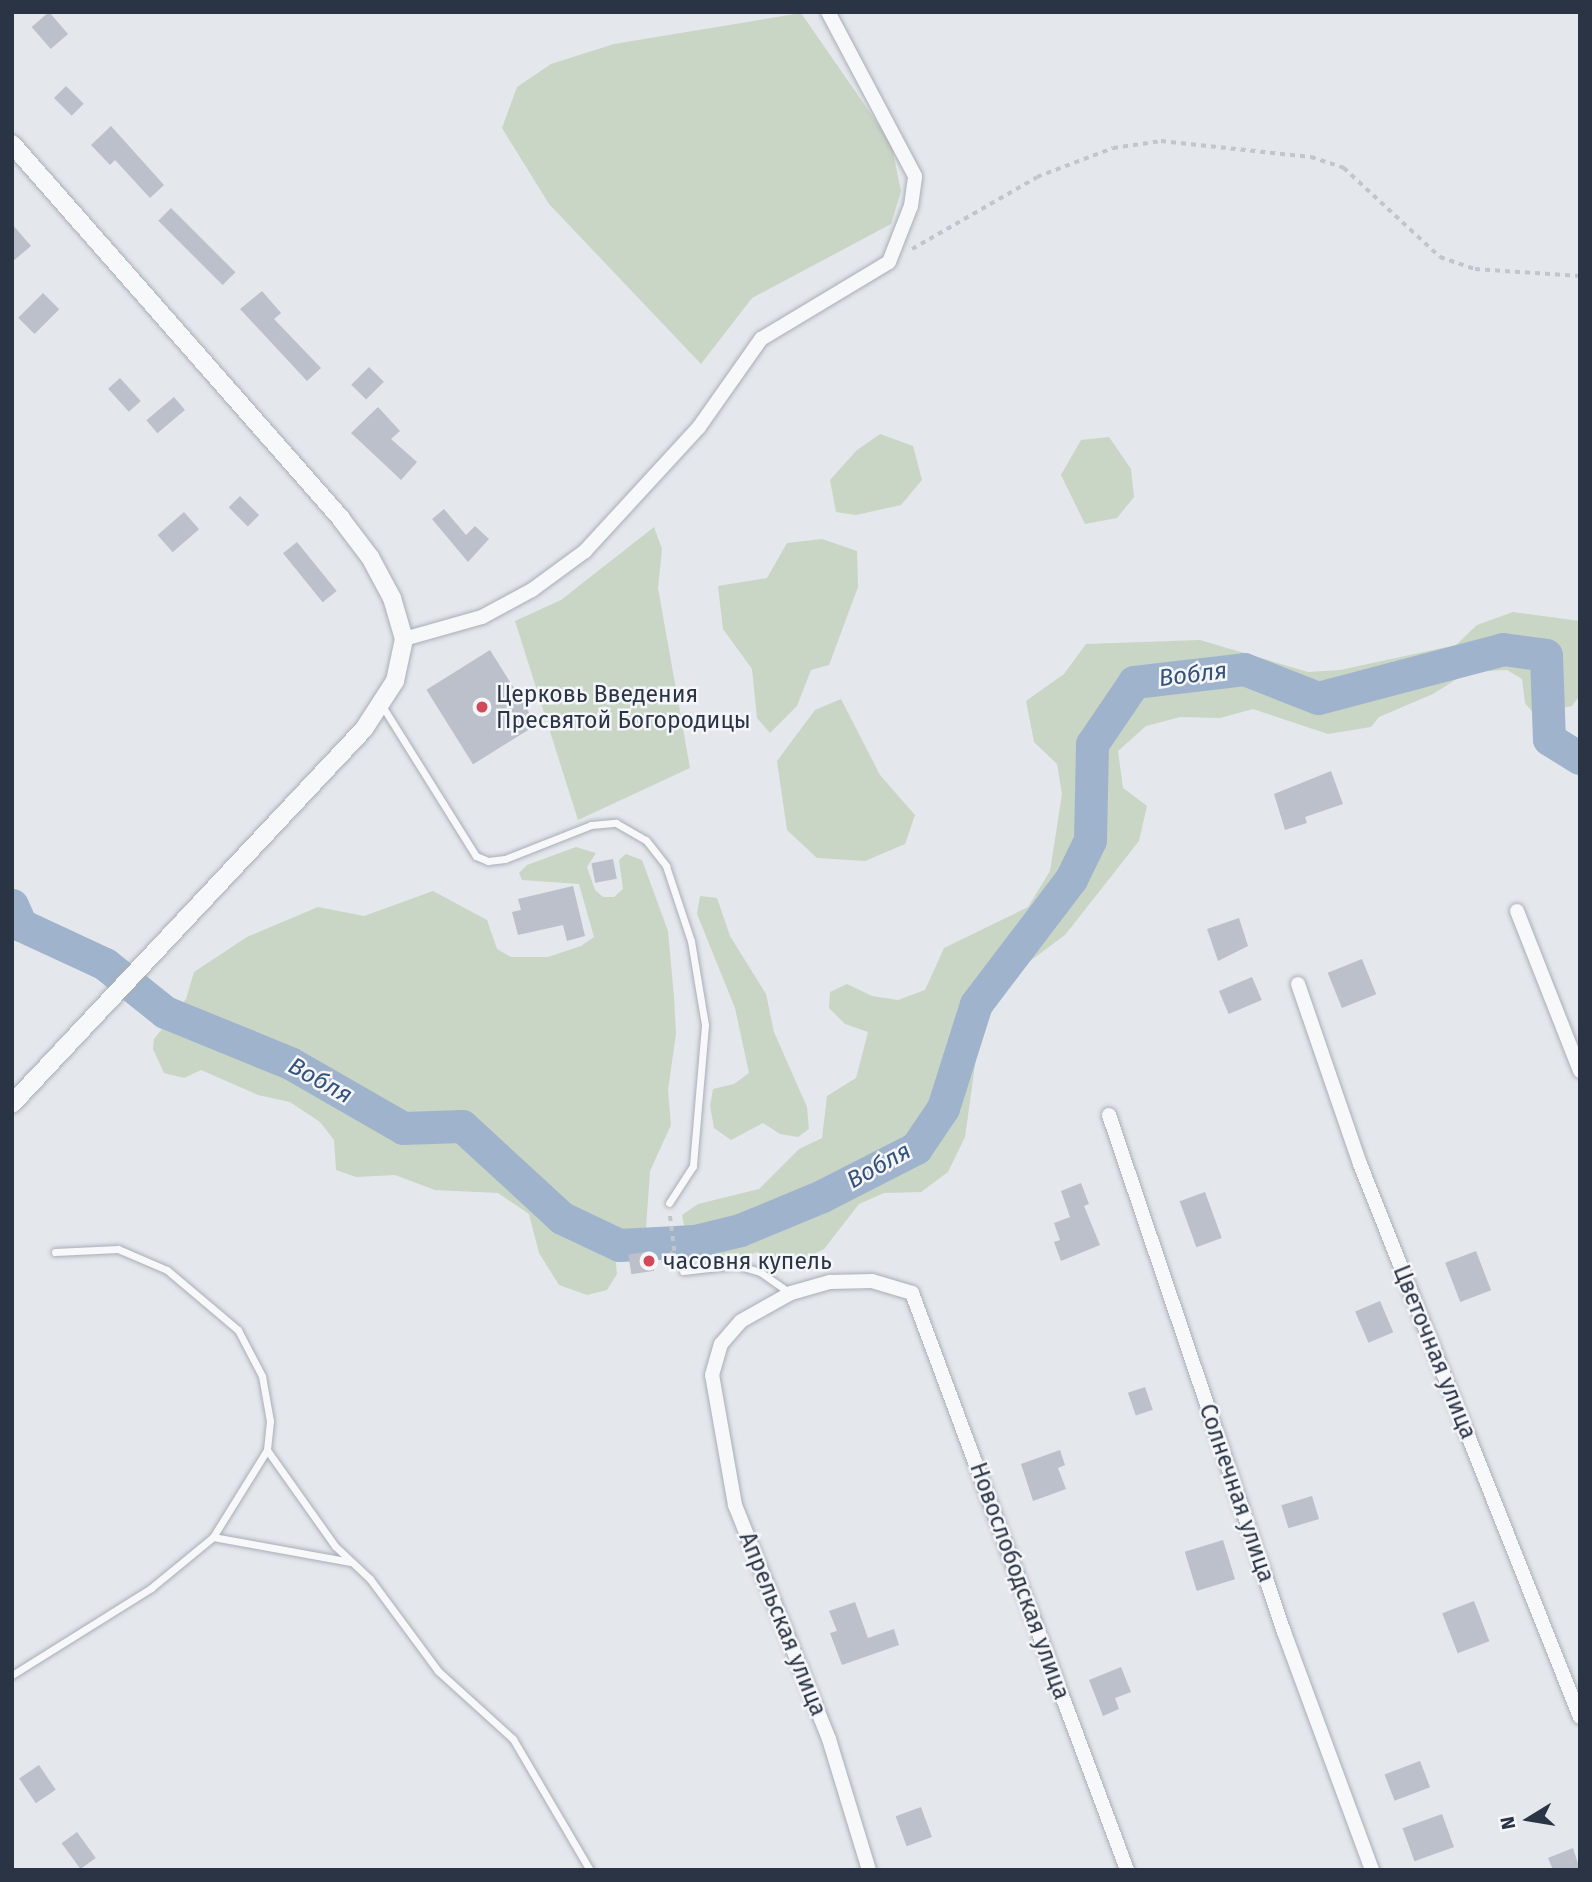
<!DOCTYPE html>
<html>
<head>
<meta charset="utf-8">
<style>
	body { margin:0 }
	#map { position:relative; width:1592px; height:1882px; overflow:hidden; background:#e4e7ec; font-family:"Fira Sans",sans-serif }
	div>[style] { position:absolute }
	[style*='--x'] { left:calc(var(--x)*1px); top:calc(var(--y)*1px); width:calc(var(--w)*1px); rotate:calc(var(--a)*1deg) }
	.green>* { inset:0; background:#c9d6c5 }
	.river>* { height:33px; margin:-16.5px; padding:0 16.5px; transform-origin:16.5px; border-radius:16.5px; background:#9fb4cc }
	.building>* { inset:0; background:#bbc0ca; transform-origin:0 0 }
	.path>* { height:3.5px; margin-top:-1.75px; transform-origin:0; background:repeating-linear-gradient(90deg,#c2c5cb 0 5px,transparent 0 10px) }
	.roads { filter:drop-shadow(0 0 2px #a9aeb7) drop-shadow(0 0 2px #a9aeb7) }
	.service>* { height:7px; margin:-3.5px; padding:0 3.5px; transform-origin:3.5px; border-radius:3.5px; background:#f7f8fa }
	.minor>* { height:14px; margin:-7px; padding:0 7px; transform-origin:7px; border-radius:7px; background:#f7f8fa }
	.tertiary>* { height:18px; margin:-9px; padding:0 9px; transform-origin:9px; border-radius:9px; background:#f7f8fa }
	.dots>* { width:19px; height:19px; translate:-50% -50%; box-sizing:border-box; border:4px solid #f4f6f9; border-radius:50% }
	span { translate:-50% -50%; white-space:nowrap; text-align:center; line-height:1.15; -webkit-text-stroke:5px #f4f6f9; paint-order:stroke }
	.poi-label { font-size:23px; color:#2b3445 }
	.left { translate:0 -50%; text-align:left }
	.street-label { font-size:23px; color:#2b3445 }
	.water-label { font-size:24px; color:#34527a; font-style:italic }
	.frame { position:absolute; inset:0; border:14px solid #2b3445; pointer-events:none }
	.north { position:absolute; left:1494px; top:1784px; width:70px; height:70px; -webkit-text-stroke:5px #f4f6f9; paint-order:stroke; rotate:259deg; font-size:19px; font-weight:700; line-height:28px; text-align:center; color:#2b3445 }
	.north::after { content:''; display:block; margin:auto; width:24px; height:32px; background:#2b3445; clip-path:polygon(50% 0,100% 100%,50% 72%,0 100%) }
</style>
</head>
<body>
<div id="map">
	<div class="green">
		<div style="clip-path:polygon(801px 13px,891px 143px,901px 191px,891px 224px,752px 298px,701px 364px,549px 204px,502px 128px,517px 87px,551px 64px,614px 44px)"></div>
		<div style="clip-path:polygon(880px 434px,913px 446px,922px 480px,901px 505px,856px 515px,836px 512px,830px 480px,857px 450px)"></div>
		<div style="clip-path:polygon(1109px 437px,1131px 469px,1134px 497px,1117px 518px,1085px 524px,1061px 475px,1081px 440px)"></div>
		<div style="clip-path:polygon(654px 527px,662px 549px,658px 588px,690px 768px,578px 820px,515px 621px,561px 600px)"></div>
		<div style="clip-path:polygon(822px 539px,857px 551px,858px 587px,829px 665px,811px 670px,797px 706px,770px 733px,757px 718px,752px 669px,723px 629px,718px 586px,767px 578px,787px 543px)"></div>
		<div style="clip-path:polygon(1513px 612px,1580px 621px,1580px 695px,1572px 706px,1534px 714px,1525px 703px,1522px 679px,1507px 670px,1468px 672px,1433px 694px,1379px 717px,1371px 727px,1328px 734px,1253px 709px,1220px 718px,1180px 717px,1146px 726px,1118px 751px,1123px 788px,1147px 806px,1139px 841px,1065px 935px,1022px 967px,980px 1029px,965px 1137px,948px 1172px,921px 1192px,884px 1193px,859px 1204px,824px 1249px,796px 1263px,767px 1259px,757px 1252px,742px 1258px,689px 1250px,682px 1215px,698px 1204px,759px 1189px,799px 1149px,822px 1138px,827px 1096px,856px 1078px,868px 1032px,845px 1024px,829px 1008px,830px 992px,847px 984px,872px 996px,898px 1000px,925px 990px,944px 948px,1028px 907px,1050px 871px,1062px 794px,1057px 764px,1034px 742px,1026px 701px,1064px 674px,1086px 644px,1200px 640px,1308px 672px,1340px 670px,1456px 645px,1477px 625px)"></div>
		<div style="clip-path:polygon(841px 699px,880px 775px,915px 815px,905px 844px,865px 861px,817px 858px,787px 830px,777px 761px,815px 710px)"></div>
		<div style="clip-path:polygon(576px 847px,596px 853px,587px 867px,595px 890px,603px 897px,614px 897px,623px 889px,619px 860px,626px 854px,642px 860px,668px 931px,674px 997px,676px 1034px,668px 1090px,671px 1125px,650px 1171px,646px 1228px,629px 1236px,615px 1254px,617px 1274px,607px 1290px,587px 1295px,559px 1285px,539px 1253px,529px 1214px,498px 1193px,435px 1190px,395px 1175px,356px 1177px,336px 1170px,334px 1140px,320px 1122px,290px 1102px,258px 1095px,201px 1070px,184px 1078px,164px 1073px,153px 1049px,154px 1039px,186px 999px,194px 972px,247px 937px,318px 907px,364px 916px,433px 891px,487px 920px,497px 949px,511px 957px,548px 957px,581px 946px,594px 937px,579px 884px,522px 880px,519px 873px,527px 865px)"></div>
		<div style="clip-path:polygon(700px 896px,717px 898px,730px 936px,766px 994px,774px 1032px,807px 1107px,809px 1129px,798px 1137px,780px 1134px,763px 1123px,731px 1140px,714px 1128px,710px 1106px,713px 1089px,734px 1084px,749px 1073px,735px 1008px,697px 914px)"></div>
	</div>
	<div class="river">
		<div style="--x:12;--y:905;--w:22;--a:66"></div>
		<div style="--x:21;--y:925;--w:93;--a:24.9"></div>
		<div style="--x:105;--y:964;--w:77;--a:38.7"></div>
		<div style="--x:165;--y:1012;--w:135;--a:22.2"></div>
		<div style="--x:290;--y:1063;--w:130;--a:29.9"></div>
		<div style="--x:403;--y:1128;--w:59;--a:-1.9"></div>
		<div style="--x:462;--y:1126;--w:136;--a:42.6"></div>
		<div style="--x:562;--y:1218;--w:63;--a:25.3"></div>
		<div style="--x:619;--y:1245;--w:76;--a:-3"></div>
		<div style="--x:695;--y:1241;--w:46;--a:-13.7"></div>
		<div style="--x:740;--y:1230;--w:89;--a:-22.5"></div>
		<div style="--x:822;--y:1196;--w:106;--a:-27.1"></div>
		<div style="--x:916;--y:1148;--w:48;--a:-56"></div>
		<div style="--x:943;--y:1108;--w:109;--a:-72.4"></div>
		<div style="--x:976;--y:1004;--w:157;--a:-52.8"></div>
		<div style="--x:1071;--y:879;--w:43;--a:-64"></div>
		<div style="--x:1090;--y:840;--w:96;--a:-88.8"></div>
		<div style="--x:1092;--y:744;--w:75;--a:-55.9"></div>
		<div style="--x:1134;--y:682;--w:111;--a:-6.7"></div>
		<div style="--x:1244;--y:669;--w:79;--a:21.4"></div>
		<div style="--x:1318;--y:698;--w:191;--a:-14.8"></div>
		<div style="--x:1503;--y:649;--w:43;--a:7.9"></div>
		<div style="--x:1546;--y:655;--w:84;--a:88"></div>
		<div style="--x:1549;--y:739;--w:36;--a:32"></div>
	</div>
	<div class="building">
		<div style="left:49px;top:12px;width:29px;height:23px;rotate:49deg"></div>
		<div style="left:66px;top:86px;width:25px;height:17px;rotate:45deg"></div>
		<div style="clip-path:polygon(111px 126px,164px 185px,150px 198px,115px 160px,110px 165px,91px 145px)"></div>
		<div style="left:171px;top:208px;width:91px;height:18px;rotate:45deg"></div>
		<div style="clip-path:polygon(12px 224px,31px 246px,12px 262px)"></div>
		<div style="clip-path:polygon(262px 291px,281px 313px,274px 319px,321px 368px,307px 381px,240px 309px)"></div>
		<div style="left:43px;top:293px;width:23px;height:35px;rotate:45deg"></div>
		<div style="left:369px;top:367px;width:21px;height:25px;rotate:45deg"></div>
		<div style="left:120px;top:378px;width:31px;height:16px;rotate:48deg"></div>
		<div style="left:174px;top:397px;width:17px;height:36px;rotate:50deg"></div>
		<div style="clip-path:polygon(378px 407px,400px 431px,391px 439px,417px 462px,401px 480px,351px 433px)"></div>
		<div style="left:240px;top:496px;width:27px;height:16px;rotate:45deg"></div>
		<div style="clip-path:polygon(444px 509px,466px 535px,475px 526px,489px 539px,468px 562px,432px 519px)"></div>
		<div style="left:184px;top:512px;width:23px;height:35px;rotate:49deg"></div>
		<div style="left:297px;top:542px;width:63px;height:18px;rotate:51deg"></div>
		<div style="left:490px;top:650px;width:88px;height:75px;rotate:58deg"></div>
		<div style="clip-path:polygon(1331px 771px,1343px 804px,1305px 817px,1307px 823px,1285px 830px,1274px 794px)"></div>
		<div style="left:613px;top:859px;width:20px;height:22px;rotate:79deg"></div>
		<div style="clip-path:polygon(573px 886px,585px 936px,567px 941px,563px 925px,518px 935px,512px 912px,521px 910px,518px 899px)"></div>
		<div style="clip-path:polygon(1239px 918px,1248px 946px,1218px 961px,1207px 929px)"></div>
		<div style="left:1362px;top:959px;width:38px;height:37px;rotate:68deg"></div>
		<div style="left:1252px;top:977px;width:25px;height:36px;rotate:67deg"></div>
		<div style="clip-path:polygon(1081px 1183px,1089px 1204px,1084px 1206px,1100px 1245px,1061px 1261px,1054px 1242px,1060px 1240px,1054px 1223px,1070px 1217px,1061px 1191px)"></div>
		<div style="left:1205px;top:1192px;width:49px;height:27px;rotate:70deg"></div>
		<div style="left:651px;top:1251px;width:20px;height:23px;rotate:81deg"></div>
		<div style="left:1476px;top:1251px;width:42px;height:33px;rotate:69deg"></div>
		<div style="left:1380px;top:1301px;width:34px;height:27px;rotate:67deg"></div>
		<div style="left:1145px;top:1387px;width:24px;height:18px;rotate:71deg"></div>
		<div style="clip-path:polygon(1060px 1450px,1065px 1465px,1058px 1468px,1066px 1489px,1033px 1501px,1021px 1464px)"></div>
		<div style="left:1312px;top:1496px;width:24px;height:32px;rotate:73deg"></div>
		<div style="left:1223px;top:1540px;width:41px;height:40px;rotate:73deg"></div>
		<div style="left:1474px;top:1601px;width:43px;height:34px;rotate:69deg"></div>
		<div style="clip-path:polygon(855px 1602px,868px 1638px,894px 1629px,899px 1645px,842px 1665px,830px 1633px,837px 1631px,829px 1611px)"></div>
		<div style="clip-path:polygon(1121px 1667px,1131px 1692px,1115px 1698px,1119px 1709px,1103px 1716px,1089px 1680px)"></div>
		<div style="left:1420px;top:1761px;width:28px;height:38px;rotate:69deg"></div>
		<div style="left:39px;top:1765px;width:30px;height:24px;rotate:56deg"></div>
		<div style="left:921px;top:1807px;width:32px;height:27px;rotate:70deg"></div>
		<div style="left:1442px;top:1814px;width:35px;height:42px;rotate:70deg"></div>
		<div style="left:77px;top:1832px;width:32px;height:19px;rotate:54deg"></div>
		<div style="clip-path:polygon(1573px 1848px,1580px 1870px,1553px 1870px,1548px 1858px)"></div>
	</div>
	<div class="path">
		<div style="--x:912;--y:249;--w:144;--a:-29.9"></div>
		<div style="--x:1037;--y:177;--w:81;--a:-20.9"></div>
		<div style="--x:1113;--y:148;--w:49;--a:-8.3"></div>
		<div style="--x:1161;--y:141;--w:151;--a:6.1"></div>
		<div style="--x:1311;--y:157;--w:35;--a:18"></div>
		<div style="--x:1344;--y:168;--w:131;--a:42.8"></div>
		<div style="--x:1440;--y:257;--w:37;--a:19"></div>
		<div style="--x:1475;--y:269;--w:105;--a:3.8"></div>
		<div style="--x:662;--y:1263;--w:17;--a:-45"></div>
		<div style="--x:674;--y:1251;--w:38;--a:-97"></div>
	</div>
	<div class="roads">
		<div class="service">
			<div style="--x:381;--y:704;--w:179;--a:58"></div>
			<div style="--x:476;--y:856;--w:13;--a:23"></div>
			<div style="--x:488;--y:861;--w:17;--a:-7"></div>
			<div style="--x:505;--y:859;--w:92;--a:-21.6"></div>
			<div style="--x:591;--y:825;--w:25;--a:-5"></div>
			<div style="--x:616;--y:823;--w:34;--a:30"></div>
			<div style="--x:646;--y:840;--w:33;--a:52"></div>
			<div style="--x:666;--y:866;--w:79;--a:71.6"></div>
			<div style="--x:691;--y:941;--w:85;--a:80.5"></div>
			<div style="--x:705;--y:1025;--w:142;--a:94.9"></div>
			<div style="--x:693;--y:1166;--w:44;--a:123"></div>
			<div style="--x:55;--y:1252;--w:63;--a:-2.7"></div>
			<div style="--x:118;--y:1249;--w:53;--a:23.2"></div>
			<div style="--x:167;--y:1270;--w:93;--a:40.2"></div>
			<div style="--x:238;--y:1330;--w:52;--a:62.4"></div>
			<div style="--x:262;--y:1376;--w:46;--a:79.9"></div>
			<div style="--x:270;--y:1421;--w:29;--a:96"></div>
			<div style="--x:267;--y:1450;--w:118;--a:54.7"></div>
			<div style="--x:335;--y:1546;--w:48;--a:43.3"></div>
			<div style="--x:370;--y:1579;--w:114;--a:53.5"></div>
			<div style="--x:438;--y:1671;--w:101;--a:42.2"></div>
			<div style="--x:513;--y:1739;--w:152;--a:59.6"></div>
			<div style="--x:683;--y:1271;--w:53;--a:-6.5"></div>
			<div style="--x:736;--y:1265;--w:25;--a:16"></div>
			<div style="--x:760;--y:1272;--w:37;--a:35"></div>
			<div style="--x:213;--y:1537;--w:102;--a:-58.2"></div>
			<div style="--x:12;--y:1675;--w:164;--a:-32"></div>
			<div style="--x:151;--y:1588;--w:80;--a:-39.4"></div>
			<div style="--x:213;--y:1537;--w:140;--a:10.3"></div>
		</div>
		<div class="minor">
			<div style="--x:404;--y:639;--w:81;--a:-15.8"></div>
			<div style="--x:482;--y:617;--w:57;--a:-28.4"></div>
			<div style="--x:532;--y:590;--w:66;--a:-36.3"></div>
			<div style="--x:585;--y:551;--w:168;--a:-47.4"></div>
			<div style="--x:699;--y:427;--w:108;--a:-54.8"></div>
			<div style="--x:761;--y:339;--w:149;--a:-31"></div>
			<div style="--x:889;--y:262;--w:60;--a:-68.6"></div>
			<div style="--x:911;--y:206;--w:30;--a:-82"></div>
			<div style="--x:915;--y:176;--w:186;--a:-117.9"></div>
			<div style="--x:1517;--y:911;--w:172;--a:68.5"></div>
			<div style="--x:1298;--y:984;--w:190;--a:71"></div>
			<div style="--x:1360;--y:1164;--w:595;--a:68.31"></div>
			<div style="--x:1109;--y:1115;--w:546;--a:71.3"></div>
			<div style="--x:1284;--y:1632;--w:254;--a:69.7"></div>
			<div style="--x:869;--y:1870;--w:137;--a:-107"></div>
			<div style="--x:829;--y:1739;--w:252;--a:-111.9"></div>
			<div style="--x:735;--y:1505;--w:132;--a:-100"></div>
			<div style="--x:712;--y:1375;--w:32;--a:-74"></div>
			<div style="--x:721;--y:1344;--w:30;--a:-49"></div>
			<div style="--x:741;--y:1321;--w:57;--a:-29.2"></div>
			<div style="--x:791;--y:1293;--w:41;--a:-15.8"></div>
			<div style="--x:830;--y:1282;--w:42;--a:-1.4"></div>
			<div style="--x:872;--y:1281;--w:42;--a:16.7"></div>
			<div style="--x:912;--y:1293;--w:616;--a:69.56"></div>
		</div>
		<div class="tertiary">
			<div style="--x:12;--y:144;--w:499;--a:48.7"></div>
			<div style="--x:341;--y:519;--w:48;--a:52.7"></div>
			<div style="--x:370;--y:557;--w:47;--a:61.8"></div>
			<div style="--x:392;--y:598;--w:43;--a:73.7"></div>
			<div style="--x:404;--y:639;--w:43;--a:102.1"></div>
			<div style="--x:395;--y:681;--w:57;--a:122.9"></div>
			<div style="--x:364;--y:729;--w:514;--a:133.19"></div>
		</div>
	</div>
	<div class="dots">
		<div style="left:482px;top:707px;background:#d1495b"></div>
		<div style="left:649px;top:1261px;background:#d1495b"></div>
	</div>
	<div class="poi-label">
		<span class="left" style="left:496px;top:707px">Церковь Введения<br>Пресвятой Богородицы</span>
		<span class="left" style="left:663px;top:1261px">часовня купель</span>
	</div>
	<div class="street-label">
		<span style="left:1435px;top:1352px;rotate:68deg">Цветочная улица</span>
		<span style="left:1237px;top:1493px;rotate:71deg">Солнечная улица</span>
		<span style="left:1020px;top:1581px;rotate:70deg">Новослободская улица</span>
		<span style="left:783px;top:1624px;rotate:68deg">Апрельская улица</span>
	</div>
	<div class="water-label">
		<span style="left:1193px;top:675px;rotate:-7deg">Вобля</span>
		<span style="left:320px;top:1081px;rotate:29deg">Вобля</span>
		<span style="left:879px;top:1166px;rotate:-29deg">Вобля</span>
	</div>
	<div class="frame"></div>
	<div class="north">N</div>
</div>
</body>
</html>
